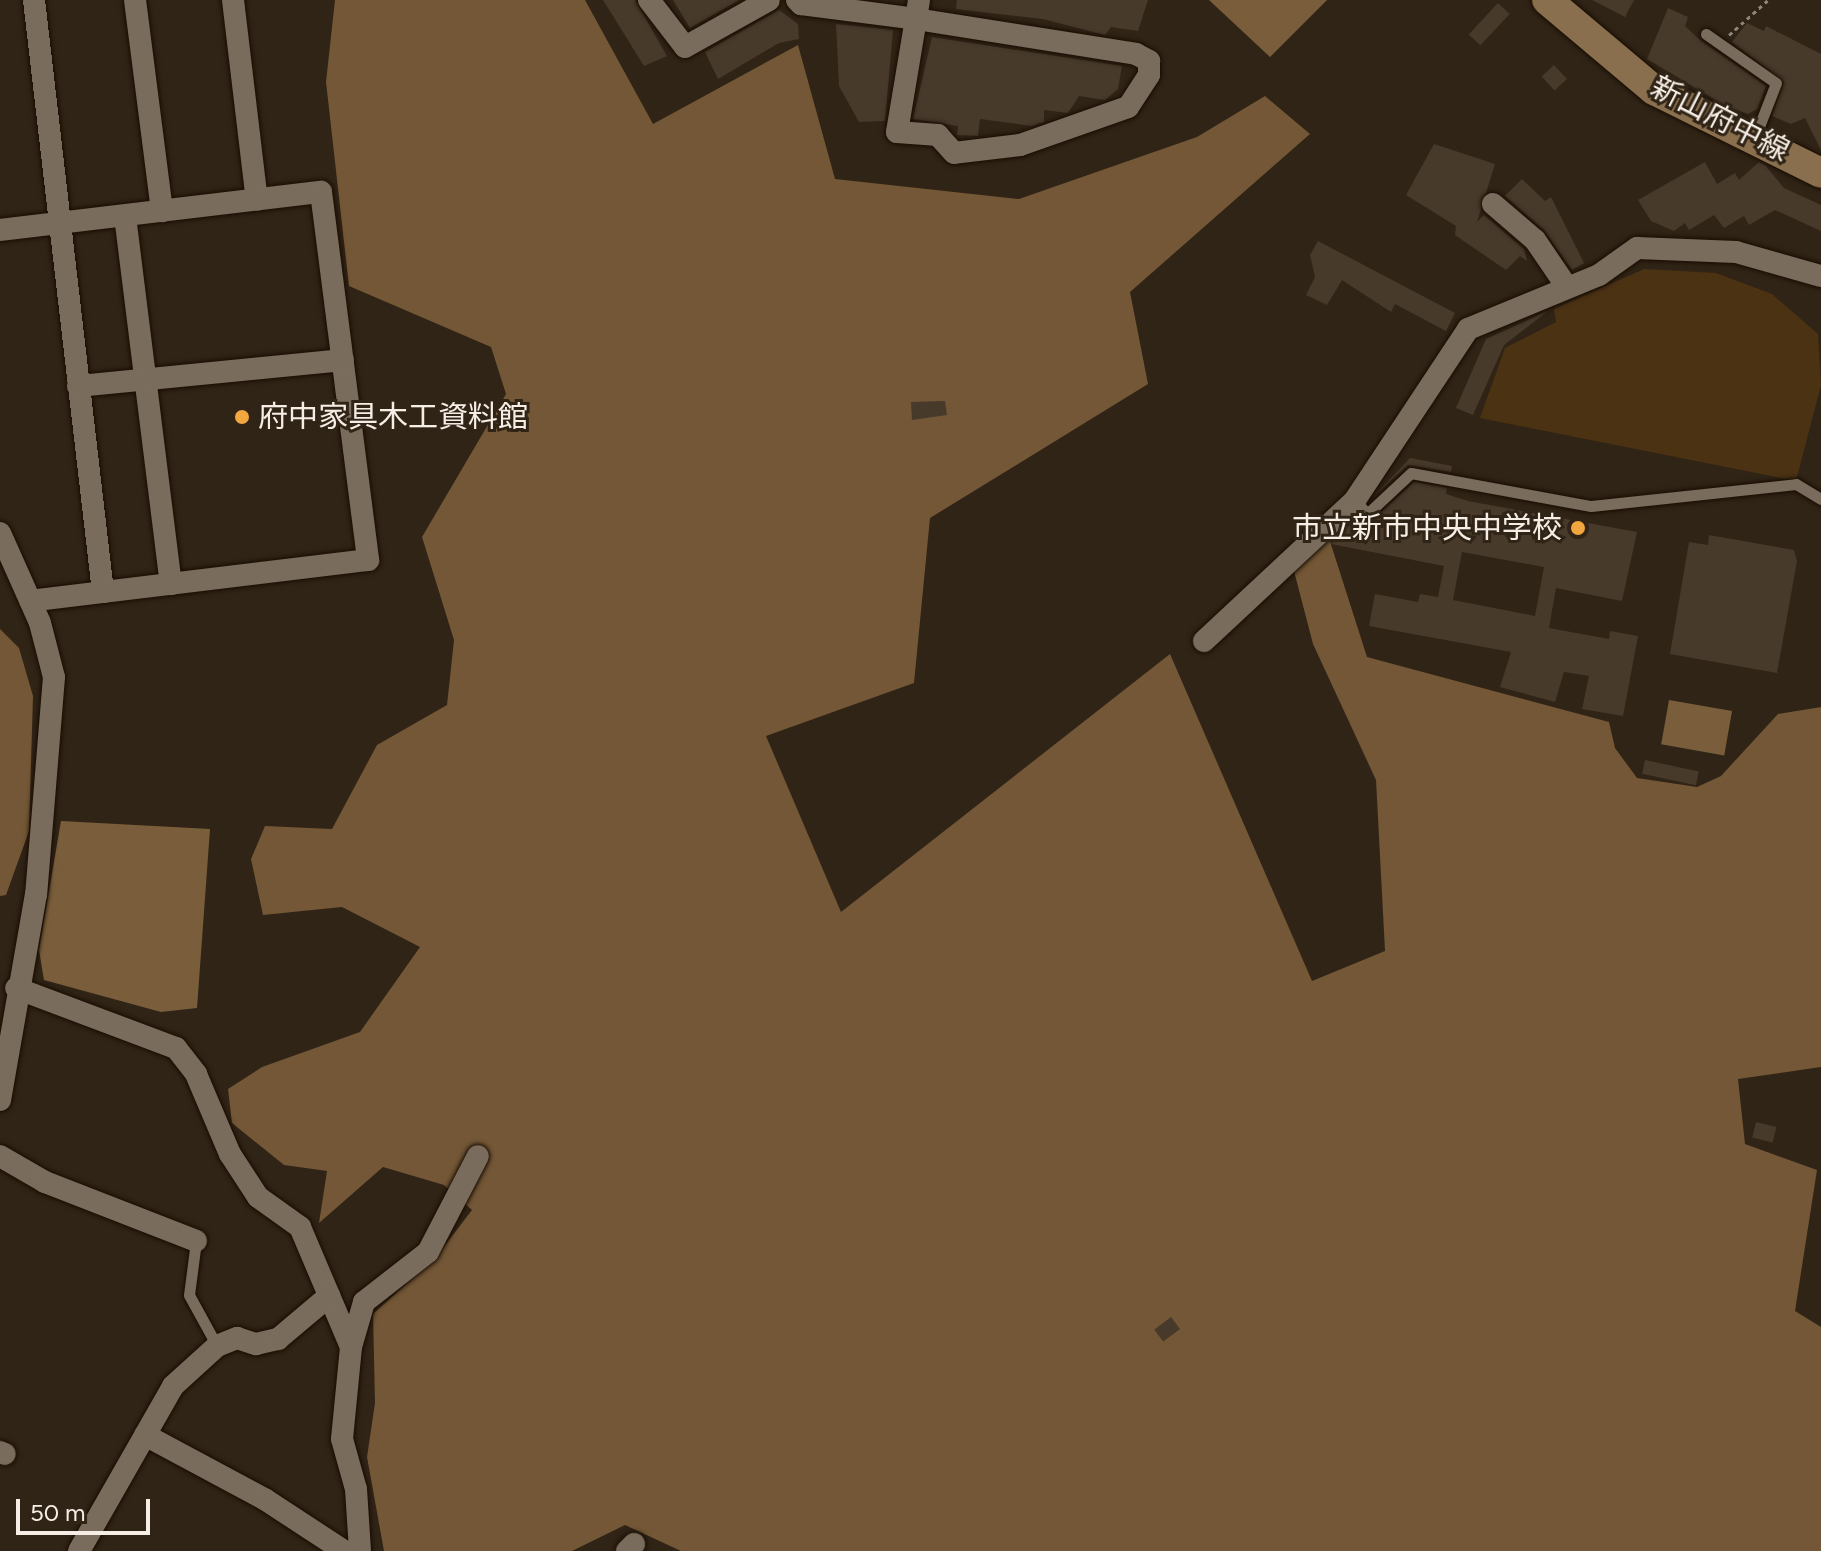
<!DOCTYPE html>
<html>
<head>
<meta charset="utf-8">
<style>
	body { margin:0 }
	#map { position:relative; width:1821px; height:1551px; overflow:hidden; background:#302416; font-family:Figtree,"Noto Sans JP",sans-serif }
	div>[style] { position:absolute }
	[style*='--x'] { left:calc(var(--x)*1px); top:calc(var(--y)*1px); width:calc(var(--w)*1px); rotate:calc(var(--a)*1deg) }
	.green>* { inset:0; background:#4a3213 }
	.forest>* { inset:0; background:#735736 }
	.water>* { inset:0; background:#7a5e3c; transform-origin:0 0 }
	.building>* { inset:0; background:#473a2b; transform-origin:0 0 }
	.path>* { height:3px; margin-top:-1.5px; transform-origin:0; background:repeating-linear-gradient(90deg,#8f857a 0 4px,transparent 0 8px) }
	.roads { filter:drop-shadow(0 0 2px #180d02) drop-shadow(0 0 2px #180d02) }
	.lane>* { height:11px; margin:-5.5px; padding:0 5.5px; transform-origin:5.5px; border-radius:5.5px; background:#7a6c5c }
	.street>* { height:22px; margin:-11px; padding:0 11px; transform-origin:11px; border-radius:11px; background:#7a6c5c }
	.secondary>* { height:30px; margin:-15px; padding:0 15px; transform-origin:15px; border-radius:15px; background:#896f4d }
	.dots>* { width:22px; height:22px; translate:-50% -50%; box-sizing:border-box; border:4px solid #302416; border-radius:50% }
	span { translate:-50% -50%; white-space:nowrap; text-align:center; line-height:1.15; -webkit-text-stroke:6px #302416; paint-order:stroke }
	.street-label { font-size:30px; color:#f6eee5 }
	.poi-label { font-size:30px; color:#f6eee5 }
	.left { translate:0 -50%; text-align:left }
	.right { translate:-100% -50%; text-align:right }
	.scale { position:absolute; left:16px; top:1499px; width:134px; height:36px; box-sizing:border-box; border:4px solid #f6eee5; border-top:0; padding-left:10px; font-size:24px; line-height:28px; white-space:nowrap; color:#f6eee5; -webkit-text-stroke:6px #302416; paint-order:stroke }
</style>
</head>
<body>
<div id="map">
	<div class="green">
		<div style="clip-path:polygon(1644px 269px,1716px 273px,1772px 294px,1818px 334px,1821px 385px,1796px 481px,1480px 418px,1505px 348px,1556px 322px,1554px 309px)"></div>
	</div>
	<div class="forest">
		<div style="clip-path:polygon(335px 0,585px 0,653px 124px,798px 45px,835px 179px,1019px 199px,1197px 137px,1265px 96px,1310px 134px,1130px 292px,1148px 384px,930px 518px,914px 683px,766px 736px,841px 912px,1170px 654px,1312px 981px,1385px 951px,1376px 780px,1313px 644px,1294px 571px,1328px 535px,1367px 657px,1609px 722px,1615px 748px,1637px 778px,1697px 787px,1721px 776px,1778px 714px,1821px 707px,1821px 1067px,1738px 1079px,1745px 1144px,1817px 1170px,1795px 1311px,1821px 1327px,1821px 1551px,681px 1551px,625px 1525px,572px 1551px,384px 1551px,367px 1457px,375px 1403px,373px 1314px,436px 1257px,472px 1210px,444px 1185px,383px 1167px,319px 1223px,327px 1171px,284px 1165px,232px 1123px,228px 1089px,262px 1067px,360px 1032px,420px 947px,342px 907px,263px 915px,251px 859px,265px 826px,332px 829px,377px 745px,447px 705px,454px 640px,422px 537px,506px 394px,491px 347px,349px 286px,326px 82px)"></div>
		<div style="clip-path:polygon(0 629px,19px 648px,33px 696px,29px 831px,6px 895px,0 896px)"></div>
	</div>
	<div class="water">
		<div style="clip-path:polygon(1209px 0,1327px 0,1270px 57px)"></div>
		<div style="left:1669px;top:700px;width:64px;height:45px;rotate:10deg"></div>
		<div style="clip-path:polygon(61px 821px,210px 829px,197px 1008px,161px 1012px,44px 980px,39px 950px)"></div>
	</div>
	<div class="building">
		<div style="clip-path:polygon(603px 0,635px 0,667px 56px,644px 66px)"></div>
		<div style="clip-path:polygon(673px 0,739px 0,690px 28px)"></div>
		<div style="clip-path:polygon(957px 0,1148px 0,1138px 31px,1111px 27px,1105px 35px,1043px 19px,956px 9px)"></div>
		<div style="clip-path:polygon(1592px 0,1634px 0,1625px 17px)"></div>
		<div style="left:1498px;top:3px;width:16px;height:43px;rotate:43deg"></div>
		<div style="clip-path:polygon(1668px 8px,1688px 17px,1685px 26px,1701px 41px,1766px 86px,1757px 109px,1748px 114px,1726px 106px,1647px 59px)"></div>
		<div style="clip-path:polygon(779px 10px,798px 24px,799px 39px,779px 43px,718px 79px,705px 52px)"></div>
		<div style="clip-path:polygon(1747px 23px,1764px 31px,1766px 26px,1821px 54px,1821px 150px,1805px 118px,1791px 124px,1772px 116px,1784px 82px,1732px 42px)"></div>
		<div style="clip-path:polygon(836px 24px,893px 30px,885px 121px,859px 122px,839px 86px)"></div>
		<div style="clip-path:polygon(932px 37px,1122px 66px,1118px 89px,1105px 100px,1079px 96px,1068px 113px,1044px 110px,1044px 122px,1032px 126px,980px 119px,978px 136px,957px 135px,958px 126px,913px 119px)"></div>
		<div style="left:1554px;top:65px;width:19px;height:17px;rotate:47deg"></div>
		<div style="clip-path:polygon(1434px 144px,1495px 164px,1477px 222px,1484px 215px,1524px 249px,1527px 261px,1520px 256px,1506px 270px,1455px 235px,1456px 226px,1406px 195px)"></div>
		<div style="clip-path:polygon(1705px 162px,1717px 184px,1735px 173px,1739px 180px,1759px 162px,1765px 165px,1784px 188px,1821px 205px,1821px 231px,1775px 210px,1749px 225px,1744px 216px,1724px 228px,1714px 215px,1689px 230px,1685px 223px,1674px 231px,1651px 221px,1638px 200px)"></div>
		<div style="clip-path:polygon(1522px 179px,1545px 201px,1551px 197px,1584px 263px,1572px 270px,1544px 230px,1505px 196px)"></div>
		<div style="clip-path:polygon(1318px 241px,1455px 313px,1446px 331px,1395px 304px,1391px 312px,1342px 280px,1327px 305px,1306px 295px,1315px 277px,1310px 255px)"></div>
		<div style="clip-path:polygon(1548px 311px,1504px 345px,1473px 415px,1456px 408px,1486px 339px)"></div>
		<div style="clip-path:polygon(945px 401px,947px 415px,912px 420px,911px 402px)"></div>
		<div style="clip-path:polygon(1410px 458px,1452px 466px,1451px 472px,1408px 465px,1375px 495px)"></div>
		<div style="clip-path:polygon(evenodd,1414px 482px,1447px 488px,1446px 494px,1468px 501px,1637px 532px,1622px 601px,1556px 588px,1549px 628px,1609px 639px,1610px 631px,1638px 636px,1623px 716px,1582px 709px,1589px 676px,1564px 672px,1555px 702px,1500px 687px,1511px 652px,1369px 626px,1375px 594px,1418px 602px,1420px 594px,1438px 597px,1444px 566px,1331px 544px,1358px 516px,1373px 520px,1414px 482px,1462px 552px,1544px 567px,1535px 616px,1453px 600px,1462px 552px)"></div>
		<div style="clip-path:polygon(1709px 535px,1794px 550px,1797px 561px,1777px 673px,1670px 654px,1689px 542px,1708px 545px)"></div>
		<div style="left:1645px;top:760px;width:55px;height:14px;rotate:12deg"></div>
		<div style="left:1756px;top:1122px;width:21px;height:16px;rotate:14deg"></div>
		<div style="left:1171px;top:1317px;width:15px;height:21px;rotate:53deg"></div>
	</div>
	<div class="path">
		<div style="--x:1729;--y:35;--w:52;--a:-41.9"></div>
	</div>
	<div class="roads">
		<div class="lane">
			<div style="--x:1706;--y:34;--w:85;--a:35"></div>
			<div style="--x:1776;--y:83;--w:58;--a:111.3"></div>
			<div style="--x:1355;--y:500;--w:18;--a:49"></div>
			<div style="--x:1367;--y:514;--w:60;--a:-43"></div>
			<div style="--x:1411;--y:473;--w:183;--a:10.4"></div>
			<div style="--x:1591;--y:506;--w:206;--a:-6.1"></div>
			<div style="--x:1796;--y:484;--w:29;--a:31"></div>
			<div style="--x:196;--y:1241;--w:54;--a:97.4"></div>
			<div style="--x:189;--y:1295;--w:58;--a:61.2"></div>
		</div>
		<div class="street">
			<div style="--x:34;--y:0;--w:596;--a:83.35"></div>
			<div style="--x:135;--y:0;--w:213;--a:82.7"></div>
			<div style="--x:233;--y:0;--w:201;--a:83.2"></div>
			<div style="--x:649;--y:0;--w:59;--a:52.5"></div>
			<div style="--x:685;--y:47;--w:96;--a:-29.2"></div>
			<div style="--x:797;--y:0;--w:6;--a:45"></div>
			<div style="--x:801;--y:4;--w:116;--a:7.4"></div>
			<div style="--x:916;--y:19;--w:223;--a:9"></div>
			<div style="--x:1136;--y:54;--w:15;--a:28"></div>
			<div style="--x:1149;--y:61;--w:14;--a:90"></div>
			<div style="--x:1149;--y:75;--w:38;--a:123"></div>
			<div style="--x:1128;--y:107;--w:114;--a:160.6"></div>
			<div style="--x:1020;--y:145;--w:66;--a:173.1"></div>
			<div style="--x:954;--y:153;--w:24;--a:-132"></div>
			<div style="--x:938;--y:135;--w:41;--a:-175.8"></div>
			<div style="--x:897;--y:132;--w:115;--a:-80.5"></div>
			<div style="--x:916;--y:19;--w:19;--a:-81"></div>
			<div style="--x:1493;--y:204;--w:55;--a:40.6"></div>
			<div style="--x:1535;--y:240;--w:57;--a:55.8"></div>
			<div style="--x:125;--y:216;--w:371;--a:82.9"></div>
			<div style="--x:0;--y:230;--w:323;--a:-6.8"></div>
			<div style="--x:321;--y:192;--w:371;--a:82.7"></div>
			<div style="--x:368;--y:560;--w:340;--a:173.1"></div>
			<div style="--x:78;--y:386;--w:266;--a:-5.6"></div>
			<div style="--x:0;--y:533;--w:98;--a:66"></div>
			<div style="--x:40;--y:623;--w:56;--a:75.5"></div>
			<div style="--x:54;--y:677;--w:218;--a:94.7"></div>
			<div style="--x:36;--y:894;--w:209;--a:99.9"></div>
			<div style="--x:1204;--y:641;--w:207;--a:-43"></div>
			<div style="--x:1355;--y:500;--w:205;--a:-56.5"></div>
			<div style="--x:1468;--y:329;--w:142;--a:-22.4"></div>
			<div style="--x:1599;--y:275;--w:47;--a:-35.4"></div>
			<div style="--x:1637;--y:248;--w:99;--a:2.3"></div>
			<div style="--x:1736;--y:252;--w:88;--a:15.8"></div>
			<div style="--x:16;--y:988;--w:171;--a:20.6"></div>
			<div style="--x:176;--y:1048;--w:33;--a:52"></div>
			<div style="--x:196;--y:1074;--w:87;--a:67"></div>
			<div style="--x:230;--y:1154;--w:51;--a:56.9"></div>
			<div style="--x:258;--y:1197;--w:52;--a:35.5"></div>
			<div style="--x:300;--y:1227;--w:130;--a:67"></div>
			<div style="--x:351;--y:1347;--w:92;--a:95.6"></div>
			<div style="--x:342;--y:1439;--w:52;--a:74.4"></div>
			<div style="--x:356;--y:1489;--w:62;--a:86.3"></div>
			<div style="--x:0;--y:1156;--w:52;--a:30"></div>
			<div style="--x:45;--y:1182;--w:162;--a:21.3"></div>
			<div style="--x:351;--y:1347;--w:47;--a:-73.9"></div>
			<div style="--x:364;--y:1302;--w:81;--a:-38"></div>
			<div style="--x:428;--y:1252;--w:108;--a:-62.5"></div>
			<div style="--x:145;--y:1435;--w:137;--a:28.2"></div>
			<div style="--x:266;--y:1500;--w:93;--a:33.2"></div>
			<div style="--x:0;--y:1452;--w:5;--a:22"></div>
			<div style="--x:79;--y:1551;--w:190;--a:-60.3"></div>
			<div style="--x:173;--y:1386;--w:59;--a:-42.3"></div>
			<div style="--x:217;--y:1346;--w:22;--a:-22"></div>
			<div style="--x:237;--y:1338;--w:20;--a:18"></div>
			<div style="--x:256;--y:1344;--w:23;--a:-13"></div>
			<div style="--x:278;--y:1339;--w:67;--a:-40.1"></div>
			<div style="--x:627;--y:1551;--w:10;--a:-45"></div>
		</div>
		<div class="secondary">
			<div style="--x:1547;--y:0;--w:140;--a:40.1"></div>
			<div style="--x:1654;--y:90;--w:186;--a:26.4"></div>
		</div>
	</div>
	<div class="dots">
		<div style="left:242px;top:417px;background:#f1a63f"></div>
		<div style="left:1578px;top:528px;background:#f1a63f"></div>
	</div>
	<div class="street-label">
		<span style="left:1720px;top:119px;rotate:27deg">新山府中線</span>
	</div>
	<div class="poi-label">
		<span class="left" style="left:258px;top:417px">府中家具木工資料館</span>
		<span class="right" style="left:1562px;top:528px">市立新市中央中学校</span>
	</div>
	<div class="scale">50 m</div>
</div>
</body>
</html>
